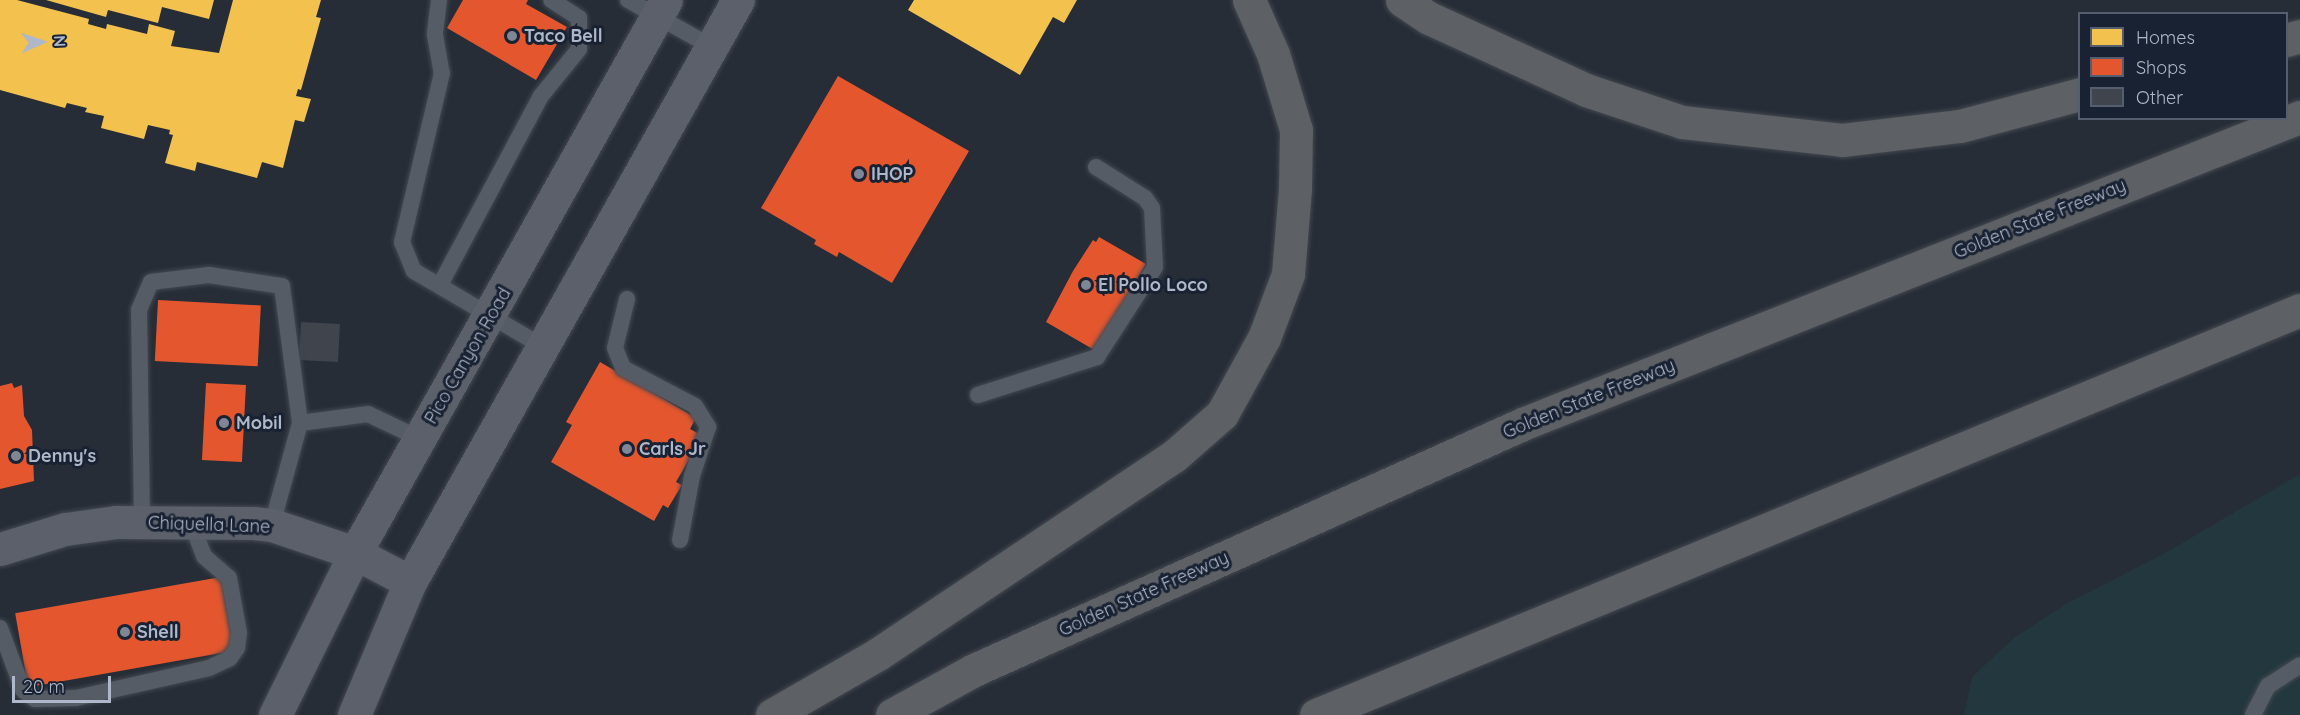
<!DOCTYPE html>
<html>
<head>
<meta charset="utf-8">
<style>
	body { margin:0 }
	#map { position:relative; width:2300px; height:715px; overflow:hidden; background:#272d37; font-family:Quicksand,sans-serif }
	div>[style] { position:absolute }
	[style*='--x'] { left:calc(var(--x)*1px); top:calc(var(--y)*1px); width:calc(var(--w)*1px); rotate:calc(var(--a)*1deg) }
	.green>* { inset:0; background:#23373e }
	.homes>* { inset:0; background:#f2c14e }
	.shops>* { inset:0; background:#e4572e; transform-origin:0 0 }
	.building>* { inset:0; background:#3f444d; transform-origin:0 0 }
	.roads { filter:drop-shadow(0 0 2px #434850) drop-shadow(0 0 2px #434850) }
	.lane>* { height:16px; margin:-8px; padding:0 8px; transform-origin:8px; border-radius:8px; background:#565c65 }
	.secondary>* { height:33px; margin:-16.5px; padding:0 16.5px; transform-origin:16.5px; border-radius:16.5px; background:#5b606a }
	.highway>* { height:33px; margin:-16.5px; padding:0 16.5px; transform-origin:16.5px; border-radius:16.5px; background:#5d6064 }
	.dots>* { width:16px; height:16px; translate:-50% -50%; box-sizing:border-box; border:3px solid #192232; border-radius:50% }
	span { translate:-50% -50%; white-space:nowrap; text-align:center; line-height:1.15; -webkit-text-stroke:6px #192232; paint-order:stroke }
	.poi-label { font-size:18px; color:#afb8c9; font-weight:700 }
	.left { translate:0 -50%; text-align:left }
	.street-label { font-size:18px; color:#afb8c9 }
	.legend { position:absolute; left:2078px; top:12px; width:210px; height:108px; box-sizing:border-box; background:#192232; border:2px solid #555e6e; margin:0; padding:8px 10px; list-style:none; font-size:18px; color:#afb8c9 }
	.legend li { display:flex; align-items:center; gap:12px; height:30px }
	.legend b { width:30px; border:2px solid #555e6e }
	.north { position:absolute; left:12px; top:12px; width:60px; height:60px; -webkit-text-stroke:4px #192232; paint-order:stroke; rotate:87deg; font-size:16px; font-weight:700; line-height:24px; text-align:center; color:#afb8c9 }
	.north::after { content:''; display:block; margin:auto; width:21px; height:27px; background:#afb8c9; clip-path:polygon(50% 0,100% 100%,50% 72%,0 100%) }
	.scale { position:absolute; left:12px; top:676px; width:99px; height:27px; box-sizing:border-box; border:3px solid #afb8c9; border-top:0; padding-left:8px; font-size:18px; line-height:21px; white-space:nowrap; color:#afb8c9; -webkit-text-stroke:4px #192232; paint-order:stroke }
</style>
</head>
<body>
<div id="map">
	<div class="green">
		<div style="clip-path:polygon(2300px 474px,2300px 715px,1964px 715px,1972px 677px,2014px 638px,2066px 604px,2167px 552px)"></div>
	</div>
	<div class="homes">
		<div style="clip-path:polygon(0 0,17px 0,89px 19px,88px 24px,106px 29px,107px 24px,147px 34px,149px 24px,175px 31px,171px 46px,219px 53px,233px 0,321px 0,316px 17px,321px 18px,301px 90px,298px 89px,296px 96px,311px 99px,304px 122px,295px 120px,283px 168px,262px 162px,257px 178px,197px 162px,195px 171px,165px 163px,173px 135px,169px 134px,170px 130px,148px 125px,144px 139px,101px 128px,104px 116px,85px 112px,87px 108px,67px 103px,65px 108px,0 90px)"></div>
		<div style="clip-path:polygon(46px 0,214px 0,209px 19px,162px 7px,158px 23px,108px 10px,106px 17px)"></div>
		<div style="clip-path:polygon(914px 0,1077px 0,1064px 23px,1053px 17px,1020px 75px,908px 10px)"></div>
	</div>
	<div class="shops">
		<div style="clip-path:polygon(463px 0,528px 0,526px 4px,567px 27px,536px 80px,447px 28px)"></div>
		<div style="clip-path:polygon(838px 76px,969px 151px,892px 283px,839px 252px,837px 257px,814px 244px,816px 240px,761px 208px)"></div>
		<div style="clip-path:polygon(1099px 237px,1146px 264px,1096px 351px,1046px 322px,1073px 271px,1093px 240px,1096px 242px)"></div>
		<div style="left:158px;top:300px;width:103px;height:61px;rotate:3deg"></div>
		<div style="clip-path:polygon(600px 362px,696px 418px,690px 429px,703px 436px,676px 482px,682px 485px,668px 508px,663px 505px,654px 521px,551px 462px,572px 425px,566px 422px)"></div>
		<div style="clip-path:polygon(12px 383px,14px 388px,22px 385px,24px 416px,32px 430px,34px 481px,0 489px,0 386px)"></div>
		<div style="left:206px;top:383px;width:40px;height:77px;rotate:3deg"></div>
		<div style="left:221px;top:577px;width:75px;height:209px;rotate:80deg"></div>
	</div>
	<div class="building">
		<div style="left:301px;top:322px;width:39px;height:38px;rotate:3deg"></div>
	</div>
	<div class="roads">
		<div class="lane">
			<div style="--x:439;--y:0;--w:35;--a:97"></div>
			<div style="--x:435;--y:35;--w:39;--a:80"></div>
			<div style="--x:442;--y:73;--w:174;--a:103.3"></div>
			<div style="--x:402;--y:242;--w:31;--a:68"></div>
			<div style="--x:414;--y:271;--w:148;--a:30.4"></div>
			<div style="--x:628;--y:0;--w:96;--a:29.2"></div>
			<div style="--x:440;--y:285;--w:214;--a:-61.9"></div>
			<div style="--x:541;--y:96;--w:60;--a:-51"></div>
			<div style="--x:579;--y:49;--w:31;--a:-90"></div>
			<div style="--x:579;--y:18;--w:33;--a:-147"></div>
			<div style="--x:627;--y:299;--w:50;--a:103.8"></div>
			<div style="--x:615;--y:348;--w:22;--a:68"></div>
			<div style="--x:623;--y:368;--w:81;--a:27.8"></div>
			<div style="--x:695;--y:406;--w:25;--a:58"></div>
			<div style="--x:708;--y:427;--w:52;--a:108.1"></div>
			<div style="--x:692;--y:476;--w:65;--a:100.6"></div>
			<div style="--x:978;--y:395;--w:125;--a:-17.7"></div>
			<div style="--x:1097;--y:357;--w:107;--a:-57.2"></div>
			<div style="--x:1155;--y:267;--w:59;--a:-92.9"></div>
			<div style="--x:1152;--y:208;--w:12;--a:-125"></div>
			<div style="--x:1145;--y:198;--w:58;--a:-147.7"></div>
			<div style="--x:300;--y:423;--w:69;--a:-7.5"></div>
			<div style="--x:368;--y:414;--w:59;--a:25.3"></div>
			<div style="--x:142;--y:522;--w:212;--a:-90.8"></div>
			<div style="--x:139;--y:310;--w:30;--a:-67"></div>
			<div style="--x:151;--y:282;--w:58;--a:-6.9"></div>
			<div style="--x:209;--y:275;--w:74;--a:8.6"></div>
			<div style="--x:282;--y:286;--w:138;--a:82.5"></div>
			<div style="--x:300;--y:423;--w:106;--a:105.4"></div>
			<div style="--x:0;--y:628;--w:66;--a:69.6"></div>
			<div style="--x:23;--y:690;--w:15;--a:37"></div>
			<div style="--x:35;--y:699;--w:41;--a:-1.4"></div>
			<div style="--x:76;--y:698;--w:136;--a:-12.7"></div>
			<div style="--x:209;--y:668;--w:23;--a:-25"></div>
			<div style="--x:230;--y:658;--w:12;--a:-55"></div>
			<div style="--x:237;--y:648;--w:15;--a:-82"></div>
			<div style="--x:239;--y:633;--w:56;--a:-100.3"></div>
			<div style="--x:229;--y:578;--w:33;--a:-139"></div>
			<div style="--x:204;--y:556;--w:36;--a:-111"></div>
			<div style="--x:2253;--y:715;--w:33;--a:-63"></div>
			<div style="--x:2268;--y:686;--w:38;--a:-33"></div>
		</div>
		<div class="secondary">
			<div style="--x:0;--y:549;--w:68;--a:-17.1"></div>
			<div style="--x:65;--y:529;--w:51;--a:-7.8"></div>
			<div style="--x:116;--y:522;--w:137;--a:0.4"></div>
			<div style="--x:253;--y:523;--w:19;--a:6"></div>
			<div style="--x:272;--y:525;--w:88;--a:18.6"></div>
			<div style="--x:355;--y:553;--w:62;--a:27.8"></div>
			<div style="--x:275;--y:715;--w:181;--a:-63.7"></div>
			<div style="--x:355;--y:553;--w:634;--a:-60.65"></div>
			<div style="--x:354;--y:715;--w:144;--a:-67.2"></div>
			<div style="--x:410;--y:582;--w:668;--a:-60.6"></div>
		</div>
		<div class="highway">
			<div style="--x:1402;--y:0;--w:32;--a:34"></div>
			<div style="--x:1429;--y:18;--w:173;--a:24.6"></div>
			<div style="--x:1586;--y:90;--w:101;--a:18.4"></div>
			<div style="--x:1682;--y:122;--w:161;--a:6.4"></div>
			<div style="--x:1842;--y:140;--w:119;--a:-6.8"></div>
			<div style="--x:1960;--y:126;--w:124;--a:-14.9"></div>
			<div style="--x:2286;--y:40;--w:15;--a:-16"></div>
			<div style="--x:772;--y:715;--w:122;--a:-29.9"></div>
			<div style="--x:878;--y:654;--w:356;--a:-33.8"></div>
			<div style="--x:1174;--y:456;--w:64;--a:-41.2"></div>
			<div style="--x:1222;--y:414;--w:87;--a:-61.1"></div>
			<div style="--x:1264;--y:338;--w:68;--a:-69.4"></div>
			<div style="--x:1288;--y:274;--w:86;--a:-85.3"></div>
			<div style="--x:1295;--y:188;--w:58;--a:-89"></div>
			<div style="--x:1296;--y:130;--w:79;--a:-106.8"></div>
			<div style="--x:1273;--y:54;--w:59;--a:-114"></div>
			<div style="--x:892;--y:715;--w:94;--a:-28.8"></div>
			<div style="--x:974;--y:670;--w:604;--a:-24.15"></div>
			<div style="--x:1525;--y:423;--w:833;--a:-21.55"></div>
			<div style="--x:1316;--y:715;--w:1064;--a:-22.37"></div>
		</div>
	</div>
	<div class="dots">
		<div style="left:512px;top:36px;background:#7f8796"></div>
		<div style="left:859px;top:174px;background:#7f8796"></div>
		<div style="left:1086px;top:285px;background:#7f8796"></div>
		<div style="left:224px;top:423px;background:#7f8796"></div>
		<div style="left:627px;top:449px;background:#7f8796"></div>
		<div style="left:16px;top:456px;background:#7f8796"></div>
		<div style="left:125px;top:632px;background:#7f8796"></div>
	</div>
	<div class="poi-label">
		<span class="left" style="left:524px;top:36px">Taco Bell</span>
		<span class="left" style="left:871px;top:174px">IHOP</span>
		<span class="left" style="left:1098px;top:285px">El Pollo Loco</span>
		<span class="left" style="left:236px;top:423px">Mobil</span>
		<span class="left" style="left:639px;top:449px">Carls Jr</span>
		<span class="left" style="left:28px;top:456px">Denny's</span>
		<span class="left" style="left:137px;top:632px">Shell</span>
	</div>
	<div class="street-label">
		<span style="left:2040px;top:219px;rotate:-22deg">Golden State Freeway</span>
		<span style="left:468px;top:356px;rotate:-60deg">Pico Canyon Road</span>
		<span style="left:1589px;top:399px;rotate:-22deg">Golden State Freeway</span>
		<span style="left:209px;top:525px;rotate:2deg">Chiquella Lane</span>
		<span style="left:1144px;top:594px;rotate:-24deg">Golden State Freeway</span>
	</div>
	<ul class="legend">
	<li><b style="height:16px;background:#f2c14e"></b>Homes</li>
	<li><b style="height:16px;background:#e4572e"></b>Shops</li>
	<li><b style="height:16px;background:#3f444d"></b>Other</li>
	</ul>
	<div class="north">N</div>
	<div class="scale">20 m</div>
</div>
</body>
</html>
